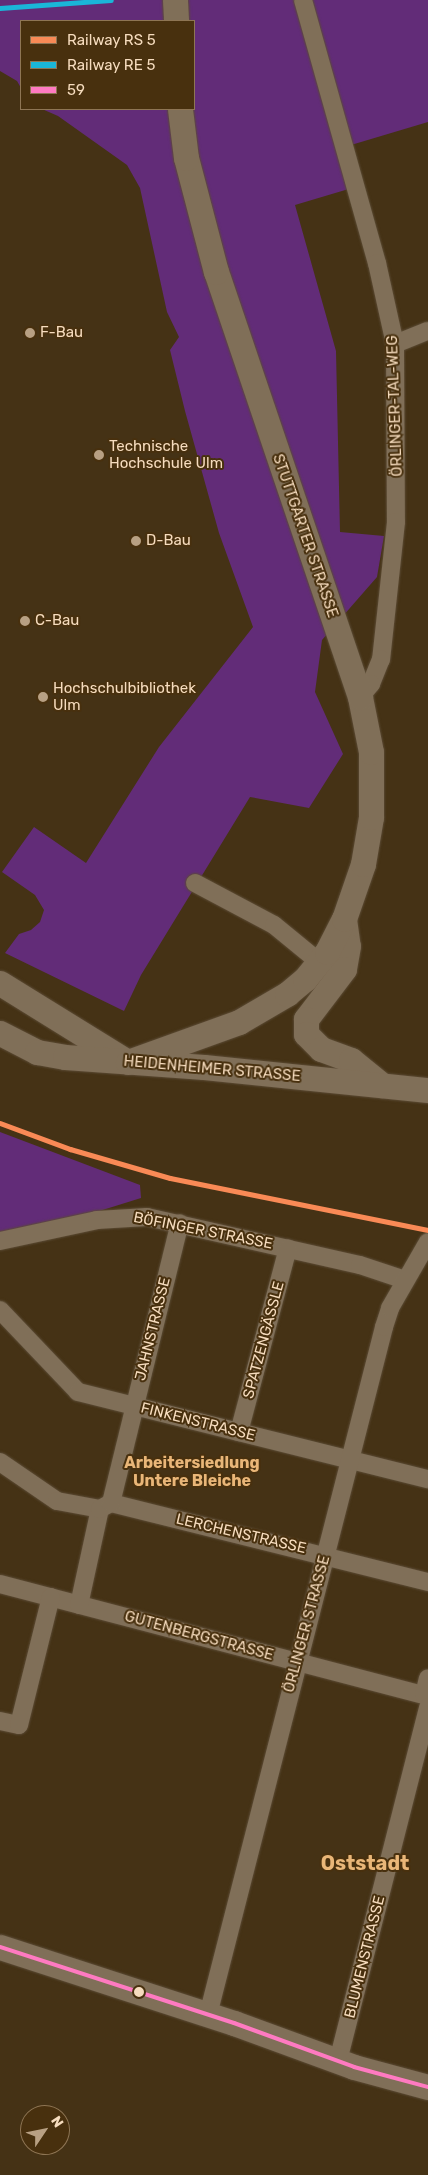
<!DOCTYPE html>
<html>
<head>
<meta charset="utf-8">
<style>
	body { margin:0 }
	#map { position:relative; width:428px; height:2175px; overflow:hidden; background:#453215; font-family:Rubik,sans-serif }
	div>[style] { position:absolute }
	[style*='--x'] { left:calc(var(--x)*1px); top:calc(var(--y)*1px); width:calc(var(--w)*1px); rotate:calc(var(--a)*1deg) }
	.green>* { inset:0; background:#622c78 }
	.roads { filter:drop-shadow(0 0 1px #5b4b35) drop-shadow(0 0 1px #5b4b35) }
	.street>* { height:18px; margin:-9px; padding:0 9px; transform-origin:9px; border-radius:9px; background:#806f58 }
	.secondary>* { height:25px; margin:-12.5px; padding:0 12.5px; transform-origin:12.5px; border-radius:12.5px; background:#806f58 }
	.bus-1>* { height:4px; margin:-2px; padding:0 2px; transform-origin:2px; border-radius:2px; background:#fe7ac1 }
	.rail-1>* { height:5px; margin:-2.5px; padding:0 2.5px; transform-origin:2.5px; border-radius:2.5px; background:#f98a56 }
	.rail-2>* { height:5px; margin:-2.5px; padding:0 2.5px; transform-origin:2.5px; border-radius:2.5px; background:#1ab6d8 }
	.dots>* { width:14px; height:14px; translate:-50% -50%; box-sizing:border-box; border:2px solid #48300e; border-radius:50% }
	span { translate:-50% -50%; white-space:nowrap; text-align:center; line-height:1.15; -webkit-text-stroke:4px #48300e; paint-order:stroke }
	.poi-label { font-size:15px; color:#f6dcbe }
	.left { translate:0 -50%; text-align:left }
	.street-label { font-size:15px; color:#f6dcbe }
	.neighbourhood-label { font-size:16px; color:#e9b678; font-weight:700 }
	.district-label { font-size:20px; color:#e9b678; font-weight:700 }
	.legend { position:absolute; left:20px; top:20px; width:175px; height:90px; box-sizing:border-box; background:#48300e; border:1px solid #8e7554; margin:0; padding:6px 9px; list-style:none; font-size:15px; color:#f6dcbe }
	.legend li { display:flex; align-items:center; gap:10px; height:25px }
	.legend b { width:25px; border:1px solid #8e7554 }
	.north { position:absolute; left:20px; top:2105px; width:50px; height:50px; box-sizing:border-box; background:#48300e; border:1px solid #8e7554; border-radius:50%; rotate:56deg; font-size:14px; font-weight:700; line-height:20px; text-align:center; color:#f6dcbe }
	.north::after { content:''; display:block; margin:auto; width:18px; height:22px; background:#b8a083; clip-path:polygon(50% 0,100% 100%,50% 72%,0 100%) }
</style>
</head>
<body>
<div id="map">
	<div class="green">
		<div style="clip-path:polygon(0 0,299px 0,352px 188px,295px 205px,336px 351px,340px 532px,384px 536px,377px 577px,322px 640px,315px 692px,343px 754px,309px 808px,250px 797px,141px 975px,124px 1011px,5px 953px,19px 934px,31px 930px,40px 922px,44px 910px,35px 895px,2px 872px,34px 827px,86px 863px,159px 747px,253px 627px,219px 533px,185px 411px,170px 350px,179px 337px,167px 312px,140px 188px,127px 165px,58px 116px,42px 109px,194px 109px,194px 21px,21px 21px,21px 88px,17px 81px,0 71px)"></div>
		<div style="clip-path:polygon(312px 0,428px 0,428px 122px,351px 145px)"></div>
		<div style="clip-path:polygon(0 1132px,140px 1185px,141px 1198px,0 1242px)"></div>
	</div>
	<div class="roads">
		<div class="street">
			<div style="--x:303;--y:0;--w:273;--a:74.3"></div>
			<div style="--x:377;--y:263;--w:83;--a:77.5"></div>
			<div style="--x:395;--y:344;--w:178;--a:89.7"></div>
			<div style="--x:396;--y:522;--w:138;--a:96.2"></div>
			<div style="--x:381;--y:659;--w:27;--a:112"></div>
			<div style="--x:371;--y:684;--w:17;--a:130"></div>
			<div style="--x:395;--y:344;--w:35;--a:-22"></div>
			<div style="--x:195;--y:883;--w:89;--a:28"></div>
			<div style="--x:274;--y:925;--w:58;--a:39.4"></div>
			<div style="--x:0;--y:1241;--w:99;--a:-12.2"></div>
			<div style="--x:97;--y:1220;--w:50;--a:-3.4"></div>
			<div style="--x:147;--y:1217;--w:218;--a:12.7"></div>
			<div style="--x:360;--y:1265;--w:47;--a:18.4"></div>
			<div style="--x:0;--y:1310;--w:113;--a:46.4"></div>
			<div style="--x:78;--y:1392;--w:361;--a:14"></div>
			<div style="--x:239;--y:1432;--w:190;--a:-75.1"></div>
			<div style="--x:0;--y:1462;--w:69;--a:34.4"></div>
			<div style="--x:57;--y:1501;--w:44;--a:10.5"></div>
			<div style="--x:111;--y:1503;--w:327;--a:14"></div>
			<div style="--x:0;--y:1584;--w:442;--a:14.7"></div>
			<div style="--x:79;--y:1605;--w:98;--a:-77.7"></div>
			<div style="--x:100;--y:1509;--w:13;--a:-29"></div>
			<div style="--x:111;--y:1503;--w:288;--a:-76.2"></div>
			<div style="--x:424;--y:1695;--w:17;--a:-77"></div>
			<div style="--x:0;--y:1721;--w:19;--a:12"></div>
			<div style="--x:19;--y:1725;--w:132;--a:-76"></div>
			<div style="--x:208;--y:2015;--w:710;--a:-75.65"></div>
			<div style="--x:384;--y:1327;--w:20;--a:-72"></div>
			<div style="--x:390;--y:1308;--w:76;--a:-60.1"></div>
			<div style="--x:338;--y:2061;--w:365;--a:-75.7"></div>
		</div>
		<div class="secondary">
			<div style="--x:175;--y:0;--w:21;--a:87"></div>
			<div style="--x:344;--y:919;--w:27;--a:82"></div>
			<div style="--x:348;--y:946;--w:23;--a:100"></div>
			<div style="--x:344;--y:969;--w:63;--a:127.2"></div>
			<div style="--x:306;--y:1019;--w:15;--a:90"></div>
			<div style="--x:306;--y:1034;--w:21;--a:45"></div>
			<div style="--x:321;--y:1049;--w:32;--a:20"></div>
			<div style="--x:351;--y:1060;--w:40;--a:39"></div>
			<div style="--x:0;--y:983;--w:148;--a:31.8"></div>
			<div style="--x:0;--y:1033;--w:42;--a:27.2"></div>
			<div style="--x:37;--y:1052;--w:28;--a:10"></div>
			<div style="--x:65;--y:1057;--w:139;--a:4.1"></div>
			<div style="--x:204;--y:1067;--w:225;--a:5.9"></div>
			<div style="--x:128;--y:1062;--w:118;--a:-19.8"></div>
			<div style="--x:239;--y:1022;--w:56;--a:-30.3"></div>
			<div style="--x:287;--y:994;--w:23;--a:-40"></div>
			<div style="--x:305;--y:979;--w:35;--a:-51"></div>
			<div style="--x:327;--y:952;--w:37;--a:-63"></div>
			<div style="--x:344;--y:919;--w:58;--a:-70.9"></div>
			<div style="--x:363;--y:864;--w:48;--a:-80.3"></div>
			<div style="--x:371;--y:817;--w:65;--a:-90"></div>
			<div style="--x:371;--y:752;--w:56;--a:-101.3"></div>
			<div style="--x:360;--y:697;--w:449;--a:-108.7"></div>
			<div style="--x:216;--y:272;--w:118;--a:-104.7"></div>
			<div style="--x:186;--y:158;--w:49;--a:-97"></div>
			<div style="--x:0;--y:1947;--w:246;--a:18"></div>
			<div style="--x:234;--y:2023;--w:128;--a:20.1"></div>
			<div style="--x:354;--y:2067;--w:77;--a:15.1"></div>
		</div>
	</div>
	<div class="bus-1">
		<div style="--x:0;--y:1947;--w:246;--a:18"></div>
		<div style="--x:234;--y:2023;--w:128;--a:20.1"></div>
		<div style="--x:354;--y:2067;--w:77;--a:15.1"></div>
	</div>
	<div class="rail-1">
		<div style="--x:0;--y:1123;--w:75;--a:20.4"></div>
		<div style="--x:70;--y:1149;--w:104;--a:16.2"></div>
		<div style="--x:170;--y:1178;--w:263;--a:11.4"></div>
	</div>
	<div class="rail-2">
		<div style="--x:0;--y:8;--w:111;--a:-4.1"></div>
	</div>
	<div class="dots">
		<div style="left:30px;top:333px;background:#b8a083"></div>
		<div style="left:99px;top:455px;background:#b8a083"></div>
		<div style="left:136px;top:541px;background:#b8a083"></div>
		<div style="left:25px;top:621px;background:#b8a083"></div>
		<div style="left:43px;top:697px;background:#b8a083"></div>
		<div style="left:139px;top:1992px;background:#f6dcbe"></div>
	</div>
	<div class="poi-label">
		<span class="left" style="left:40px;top:333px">F-Bau</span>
		<span class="left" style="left:109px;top:455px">Technische<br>Hochschule Ulm</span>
		<span class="left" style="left:146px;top:541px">D-Bau</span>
		<span class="left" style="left:35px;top:621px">C-Bau</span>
		<span class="left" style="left:53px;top:697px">Hochschulbibliothek<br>Ulm</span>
	</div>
	<div class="street-label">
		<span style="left:395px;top:406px;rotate:-92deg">ÖRLINGER-TAL-WEG</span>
		<span style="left:305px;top:536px;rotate:71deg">STUTTGARTER STRASSE</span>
		<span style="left:212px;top:1069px;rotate:5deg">HEIDENHEIMER STRASSE</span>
		<span style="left:203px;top:1231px;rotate:11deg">BÖFINGER STRASSE</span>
		<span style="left:153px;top:1329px;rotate:-76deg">JAHNSTRASSE</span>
		<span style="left:264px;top:1340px;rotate:-75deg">SPATZENGÄSSLE</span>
		<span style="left:198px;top:1422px;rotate:14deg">FINKENSTRASSE</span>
		<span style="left:241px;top:1534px;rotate:13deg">LERCHENSTRASSE</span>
		<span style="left:307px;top:1624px;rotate:-75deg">ÖRLINGER STRASSE</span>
		<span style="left:199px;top:1636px;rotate:15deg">GUTENBERGSTRASSE</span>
		<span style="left:365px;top:1957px;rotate:-76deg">BLUMENSTRASSE</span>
	</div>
	<div class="neighbourhood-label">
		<span style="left:192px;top:1472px">Arbeitersiedlung<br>Untere Bleiche</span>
	</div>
	<div class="district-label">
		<span style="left:365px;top:1863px">Oststadt</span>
	</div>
	<ul class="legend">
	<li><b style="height:6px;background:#f98a56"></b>Railway RS 5</li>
	<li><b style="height:6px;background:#1ab6d8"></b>Railway RE 5</li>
	<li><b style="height:6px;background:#fe7ac1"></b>59</li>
	</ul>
	<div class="north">N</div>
</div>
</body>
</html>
